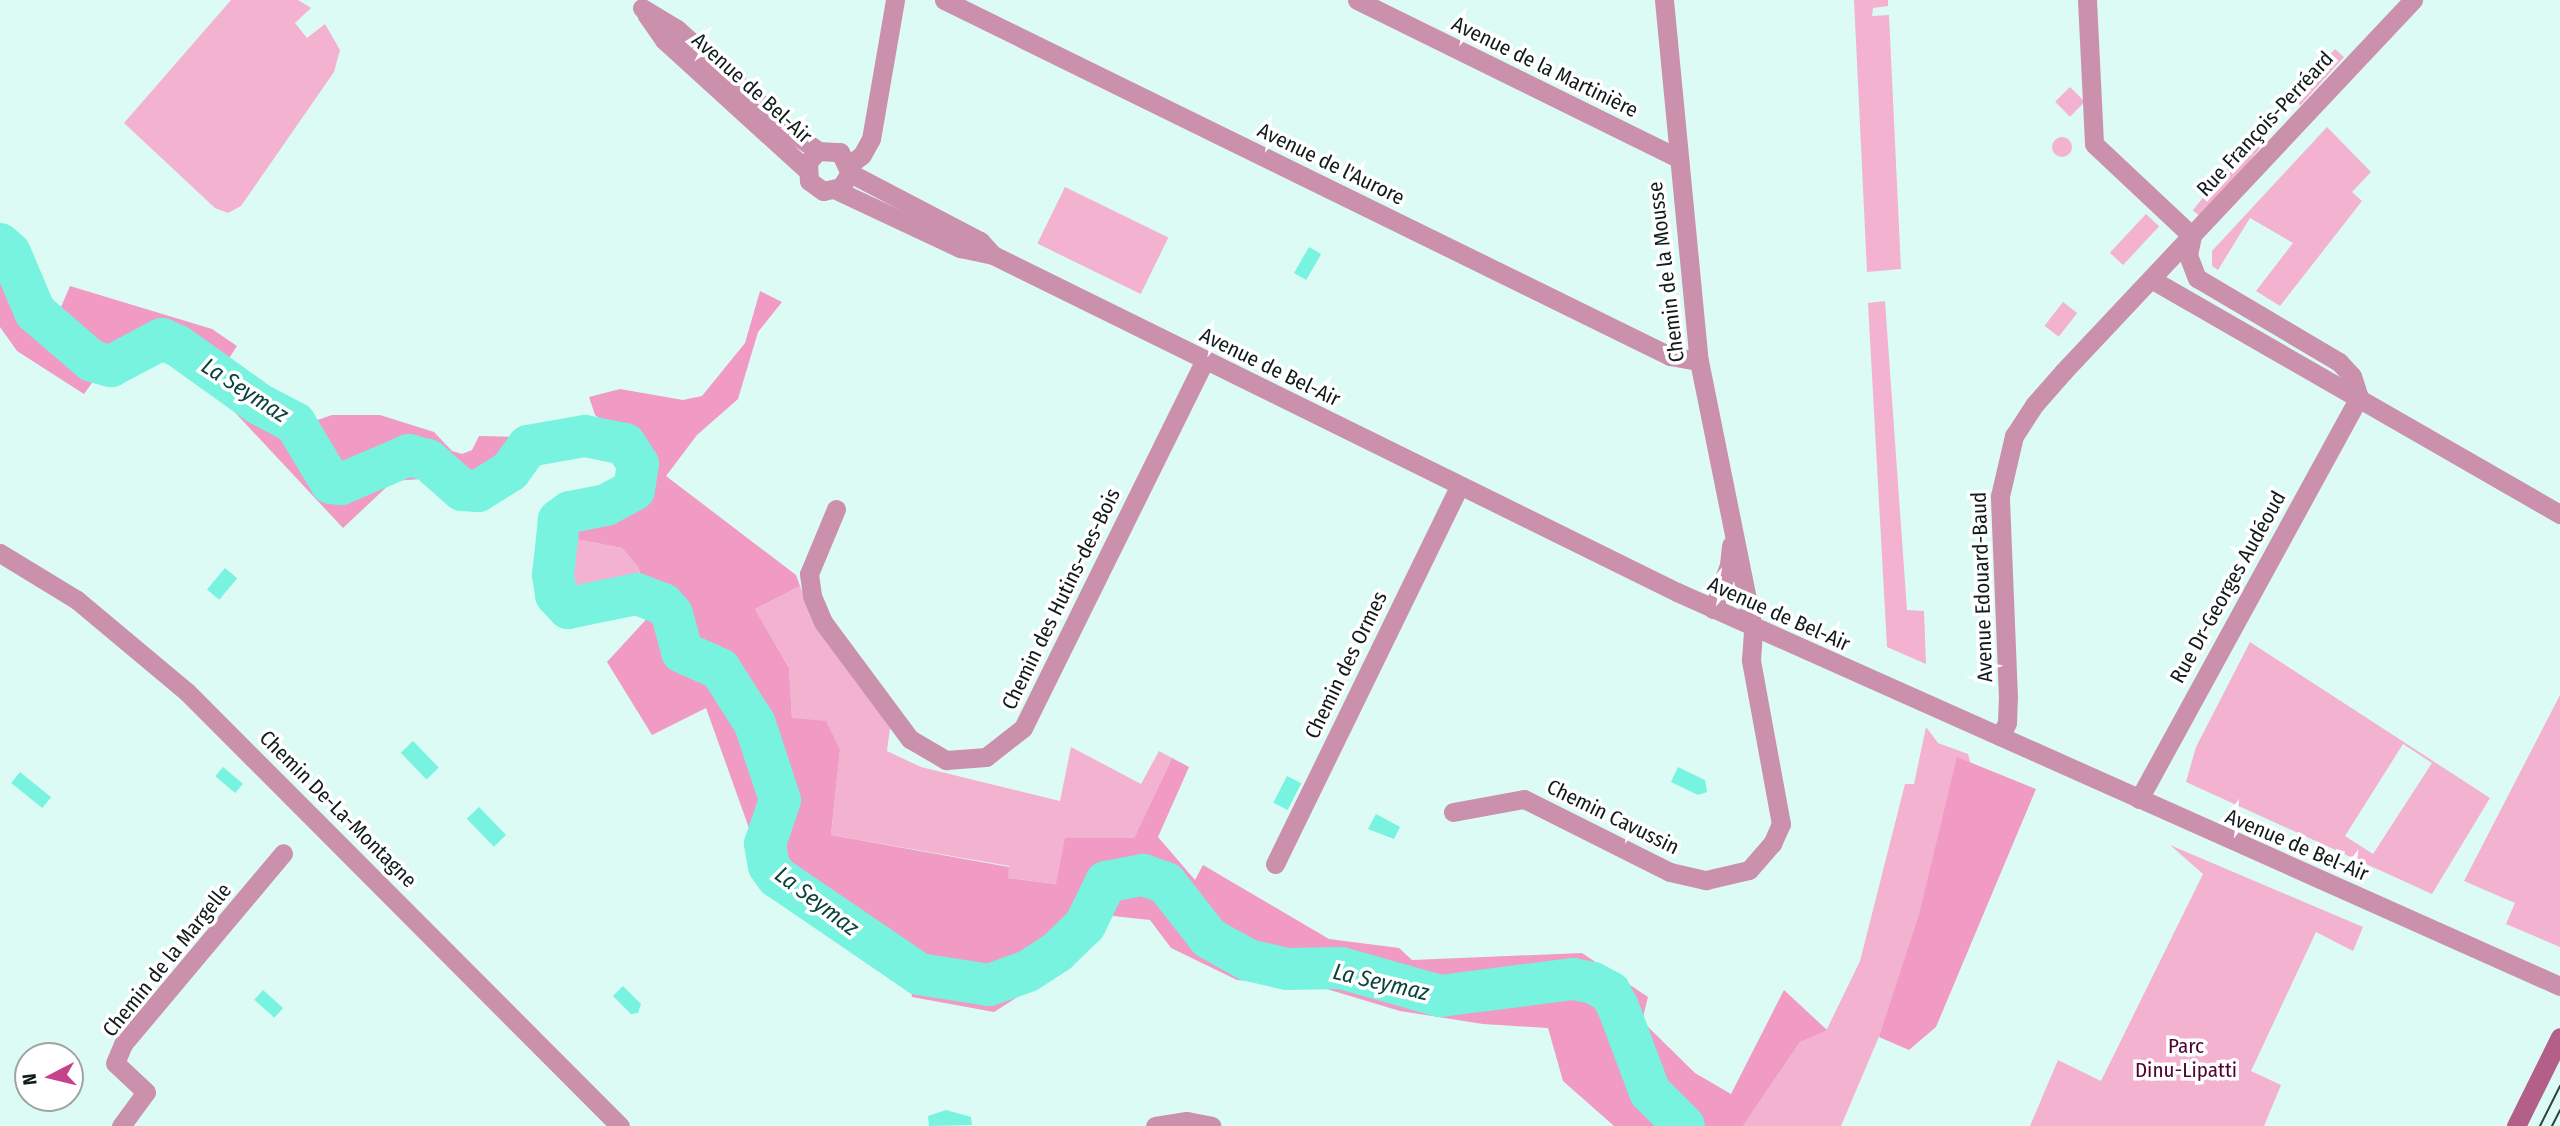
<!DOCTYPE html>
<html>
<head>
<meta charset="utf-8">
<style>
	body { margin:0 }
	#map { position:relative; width:2560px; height:1126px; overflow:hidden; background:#dcfbf5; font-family:"Fira Sans Condensed",sans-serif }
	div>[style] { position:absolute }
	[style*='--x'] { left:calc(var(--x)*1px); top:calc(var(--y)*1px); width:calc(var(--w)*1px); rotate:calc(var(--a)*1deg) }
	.green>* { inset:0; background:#f4b2d1; transform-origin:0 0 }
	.round { border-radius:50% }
	.forest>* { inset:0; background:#f09ac4 }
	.water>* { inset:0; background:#78f3e0; transform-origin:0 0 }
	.river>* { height:42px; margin:-21px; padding:0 21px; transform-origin:21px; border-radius:21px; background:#78f3e0 }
	.minor>* { height:19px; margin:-9.5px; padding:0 9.5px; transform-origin:9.5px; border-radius:9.5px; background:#cb91ac }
	.tertiary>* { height:19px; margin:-9.5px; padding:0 9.5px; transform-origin:9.5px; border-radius:9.5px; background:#cb91ac }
	.secondary>* { height:19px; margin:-9.5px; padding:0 9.5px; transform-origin:9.5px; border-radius:9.5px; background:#b35f8a }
	.tram>* { height:2px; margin:-1px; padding:0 1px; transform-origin:1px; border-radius:1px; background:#313f3d }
	span { translate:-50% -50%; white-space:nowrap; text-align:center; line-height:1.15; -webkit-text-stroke:7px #fff; paint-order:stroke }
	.street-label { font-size:21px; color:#111c1a }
	.park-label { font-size:21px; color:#500433 }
	.water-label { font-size:23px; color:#0a443d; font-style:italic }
	.north { position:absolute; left:14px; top:1042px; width:70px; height:70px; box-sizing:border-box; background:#fff; border:2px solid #a0a4a3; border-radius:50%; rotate:263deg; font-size:19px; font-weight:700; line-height:28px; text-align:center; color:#111c1a }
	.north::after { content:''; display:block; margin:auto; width:24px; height:32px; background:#c4438b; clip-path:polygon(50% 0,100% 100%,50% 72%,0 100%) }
</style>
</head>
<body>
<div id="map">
	<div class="green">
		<div style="clip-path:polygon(231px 0,298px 0,311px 8px,295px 23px,307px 38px,325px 24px,340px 50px,334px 72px,241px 206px,228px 213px,215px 208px,124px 123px)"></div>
		<div style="clip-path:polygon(1854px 0,1888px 0,1888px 6px,1873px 8px,1872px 16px,1889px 15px,1901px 269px,1867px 272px)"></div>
		<div style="left:2335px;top:49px;width:12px;height:65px;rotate:42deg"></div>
		<div style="left:2070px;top:87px;width:21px;height:21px;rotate:45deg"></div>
		<div style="clip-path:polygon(2327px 127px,2371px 172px,2352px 192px,2362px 201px,2280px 306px,2256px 291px,2293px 243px,2250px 218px,2218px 270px,2212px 266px,2212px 251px)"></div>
		<div style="left:2257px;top:131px;width:13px;height:102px;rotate:39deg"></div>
		<div class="round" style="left:2052px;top:137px;width:20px;height:20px"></div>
		<div style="left:1065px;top:187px;width:115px;height:63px;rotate:26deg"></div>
		<div style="left:2146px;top:214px;width:18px;height:53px;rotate:43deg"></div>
		<div style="clip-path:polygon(1885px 301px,1907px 610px,1924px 611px,1926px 664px,1887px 647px,1868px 303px)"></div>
		<div style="left:2063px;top:302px;width:18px;height:30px;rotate:38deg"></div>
		<div style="clip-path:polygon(565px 537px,622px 548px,638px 567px,644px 586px,618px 585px,595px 596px,568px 600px,558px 573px)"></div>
		<div style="clip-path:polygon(800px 586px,814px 623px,890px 728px,887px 751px,921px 767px,1060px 801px,1071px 747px,1141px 784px,1159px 751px,1172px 758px,1134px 838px,1066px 838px,1057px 884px,1007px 878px,1009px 866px,831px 835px,840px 750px,792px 718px,789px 668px,755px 609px)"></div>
		<div style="clip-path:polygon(evenodd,2250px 642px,2490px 798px,2432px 894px,2186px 782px,2196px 747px,2250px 642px,2403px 744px,2432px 763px,2373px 854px,2345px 836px,2403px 744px)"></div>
		<div style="clip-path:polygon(2560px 695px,2560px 947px,2506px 924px,2515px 903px,2464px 881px)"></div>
		<div style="clip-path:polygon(1926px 727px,1938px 743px,1968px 754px,1970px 761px,1909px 966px,1841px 1126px,1743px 1126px,1800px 1042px,1827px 1029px,1860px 961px,1905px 784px,1914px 784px)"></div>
		<div style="clip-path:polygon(2170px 845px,2363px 927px,2353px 951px,2316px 932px,2251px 1071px,2281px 1085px,2264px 1126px,2030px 1126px,2058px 1060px,2101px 1081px,2203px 874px)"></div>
	</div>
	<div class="forest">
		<div style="clip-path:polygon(0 225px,23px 247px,39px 288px,61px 307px,70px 286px,212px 329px,237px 346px,224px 366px,199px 347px,157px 332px,142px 336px,109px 359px,84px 394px,17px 351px,0 327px)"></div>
		<div style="clip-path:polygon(760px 291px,782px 302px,758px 332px,738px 399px,697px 435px,666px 476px,796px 575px,800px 586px,755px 609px,789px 668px,792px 718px,826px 721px,840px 750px,831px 835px,1009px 867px,1008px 878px,1056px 884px,1065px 838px,1134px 838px,1172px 758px,1189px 767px,1158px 837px,1195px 880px,1203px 865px,1329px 939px,1399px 948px,1412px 960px,1582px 953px,1648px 997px,1642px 1021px,1695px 1073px,1731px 1094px,1784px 990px,1827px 1030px,1800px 1042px,1743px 1126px,1614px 1126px,1563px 1081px,1548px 1028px,1483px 1024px,1400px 1011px,1320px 987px,1237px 980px,1171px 948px,1150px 920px,1104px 915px,1076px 960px,994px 1012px,912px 997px,909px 980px,765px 890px,749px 828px,706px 708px,652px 735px,607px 662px,653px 612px,638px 567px,622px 548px,565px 537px,565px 524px,571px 516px,627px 504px,638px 496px,646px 480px,635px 447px,595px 415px,589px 397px,620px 389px,683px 400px,702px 396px,745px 343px)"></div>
		<div style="clip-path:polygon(254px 378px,309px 423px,332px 415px,380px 415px,434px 432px,452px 451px,462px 454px,472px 450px,479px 436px,524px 437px,524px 443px,483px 480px,462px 481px,442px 498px,421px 479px,393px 481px,343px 528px,228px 405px)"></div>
		<div style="clip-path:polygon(1957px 757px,2036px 789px,1936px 1027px,1909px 1050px,1879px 1037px,1919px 915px)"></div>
	</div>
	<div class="water">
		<div style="left:1309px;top:247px;width:14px;height:30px;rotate:30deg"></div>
		<div style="left:225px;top:568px;width:16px;height:28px;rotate:40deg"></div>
		<div style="left:413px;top:741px;width:37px;height:17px;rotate:46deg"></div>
		<div style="left:223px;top:767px;width:26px;height:12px;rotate:40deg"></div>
		<div style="clip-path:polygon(1678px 767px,1705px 780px,1707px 792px,1698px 795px,1671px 782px)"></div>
		<div style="left:20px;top:772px;width:40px;height:14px;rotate:39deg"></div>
		<div style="left:1287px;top:776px;width:16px;height:30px;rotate:27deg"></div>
		<div style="left:479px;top:807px;width:39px;height:17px;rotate:46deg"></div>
		<div style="clip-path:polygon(1376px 814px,1400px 827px,1394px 839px,1368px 829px)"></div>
		<div style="clip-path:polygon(623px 986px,641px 1004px,638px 1013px,631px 1014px,613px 996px)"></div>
		<div style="left:263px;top:990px;width:27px;height:13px;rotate:42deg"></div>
		<div style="clip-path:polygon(946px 1110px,971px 1117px,972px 1125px,929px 1126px,928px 1116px)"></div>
	</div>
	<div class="river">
		<div style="--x:0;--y:244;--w:13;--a:42"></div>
		<div style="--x:10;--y:253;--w:64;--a:67"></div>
		<div style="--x:35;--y:312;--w:75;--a:40.7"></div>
		<div style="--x:92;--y:361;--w:20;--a:15"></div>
		<div style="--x:111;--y:366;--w:58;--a:-27.9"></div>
		<div style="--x:162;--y:339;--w:17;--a:24"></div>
		<div style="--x:178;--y:346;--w:100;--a:35.6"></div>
		<div style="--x:259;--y:404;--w:41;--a:27.8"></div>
		<div style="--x:295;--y:423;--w:70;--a:59"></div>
		<div style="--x:331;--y:483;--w:10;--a:6"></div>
		<div style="--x:341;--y:484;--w:74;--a:-23.1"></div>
		<div style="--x:409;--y:455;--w:20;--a:15"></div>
		<div style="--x:428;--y:460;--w:45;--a:41.4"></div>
		<div style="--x:462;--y:490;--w:16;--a:4"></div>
		<div style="--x:478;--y:491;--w:38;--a:-32"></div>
		<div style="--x:510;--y:471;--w:31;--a:-54"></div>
		<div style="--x:528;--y:446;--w:58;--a:-10"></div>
		<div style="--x:585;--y:436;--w:41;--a:11.3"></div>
		<div style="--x:625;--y:444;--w:24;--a:57"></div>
		<div style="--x:638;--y:464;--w:26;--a:99"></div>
		<div style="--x:634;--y:490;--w:32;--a:152"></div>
		<div style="--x:606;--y:505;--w:37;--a:169"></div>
		<div style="--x:570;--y:512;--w:14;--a:144"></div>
		<div style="--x:559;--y:520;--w:55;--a:96.2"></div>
		<div style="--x:553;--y:575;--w:20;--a:81"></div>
		<div style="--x:556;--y:595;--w:18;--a:47"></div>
		<div style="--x:568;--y:608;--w:70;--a:-11.5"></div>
		<div style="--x:637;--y:594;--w:28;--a:21"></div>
		<div style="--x:663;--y:604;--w:13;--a:48"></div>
		<div style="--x:672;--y:614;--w:39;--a:75"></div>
		<div style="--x:682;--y:652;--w:42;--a:24.1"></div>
		<div style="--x:720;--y:669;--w:65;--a:57.5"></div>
		<div style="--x:755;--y:724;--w:80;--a:71.8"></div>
		<div style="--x:780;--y:800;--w:46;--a:108.8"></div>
		<div style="--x:765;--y:844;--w:22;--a:80"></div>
		<div style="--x:769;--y:866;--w:14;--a:54"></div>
		<div style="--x:777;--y:877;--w:172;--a:34.3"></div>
		<div style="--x:919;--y:974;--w:71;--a:8.9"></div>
		<div style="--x:989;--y:985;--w:41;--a:-19.7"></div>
		<div style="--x:1028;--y:971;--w:35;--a:-33"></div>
		<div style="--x:1057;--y:952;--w:39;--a:-44"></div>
		<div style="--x:1085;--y:925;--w:48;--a:-64"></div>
		<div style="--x:1106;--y:882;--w:38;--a:-11"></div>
		<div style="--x:1143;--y:875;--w:24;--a:19"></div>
		<div style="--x:1166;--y:883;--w:70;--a:52"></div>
		<div style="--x:1209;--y:938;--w:45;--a:29.4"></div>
		<div style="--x:1248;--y:960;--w:40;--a:13"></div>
		<div style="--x:1287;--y:969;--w:54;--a:-1.1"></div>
		<div style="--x:1341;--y:968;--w:103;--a:15.8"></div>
		<div style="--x:1440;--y:996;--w:134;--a:-7.3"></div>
		<div style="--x:1573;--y:979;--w:20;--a:11"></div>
		<div style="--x:1593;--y:983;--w:19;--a:28"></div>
		<div style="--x:1610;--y:992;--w:17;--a:62"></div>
		<div style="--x:1618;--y:1007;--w:91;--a:69.4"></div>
		<div style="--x:1650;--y:1092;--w:48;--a:45"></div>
	</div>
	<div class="minor">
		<div style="--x:944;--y:0;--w:809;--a:26.12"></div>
		<div style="--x:1670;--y:356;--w:29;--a:10"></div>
		<div style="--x:1357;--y:0;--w:356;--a:26.2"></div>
		<div style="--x:2087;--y:0;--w:144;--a:87.2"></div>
		<div style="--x:2094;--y:144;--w:134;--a:43.2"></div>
		<div style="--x:2192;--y:236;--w:19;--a:102"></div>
		<div style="--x:2188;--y:255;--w:25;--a:69"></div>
		<div style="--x:2197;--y:278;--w:165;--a:30.6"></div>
		<div style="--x:2339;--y:362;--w:19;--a:47"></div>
		<div style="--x:2352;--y:376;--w:22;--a:72"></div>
		<div style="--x:849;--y:165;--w:16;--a:-38"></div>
		<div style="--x:862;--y:155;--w:18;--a:-61"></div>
		<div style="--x:871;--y:139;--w:141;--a:-80.2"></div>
		<div style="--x:2151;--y:279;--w:472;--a:29.9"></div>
		<div style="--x:836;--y:509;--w:70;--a:112.6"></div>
		<div style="--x:809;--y:574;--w:22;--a:82"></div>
		<div style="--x:812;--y:596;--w:28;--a:67"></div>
		<div style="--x:823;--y:622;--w:146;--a:53.4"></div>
		<div style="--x:910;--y:739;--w:42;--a:30.3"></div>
		<div style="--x:946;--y:760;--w:40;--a:-4.3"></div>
		<div style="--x:986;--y:757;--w:47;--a:-38.1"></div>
		<div style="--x:1023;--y:728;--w:411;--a:-63.7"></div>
		<div style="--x:2000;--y:736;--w:15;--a:-62"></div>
		<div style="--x:2007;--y:723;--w:25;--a:-88"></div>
		<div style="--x:2008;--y:698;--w:202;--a:-92.3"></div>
		<div style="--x:2000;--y:496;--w:62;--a:-76.9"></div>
		<div style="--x:2014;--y:436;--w:38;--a:-57"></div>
		<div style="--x:2035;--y:404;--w:43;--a:-48.8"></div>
		<div style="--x:2063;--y:372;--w:511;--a:-46.75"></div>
		<div style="--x:2139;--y:799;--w:458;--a:-61.3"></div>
		<div style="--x:1453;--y:812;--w:72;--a:-10.4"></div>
		<div style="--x:1524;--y:799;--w:163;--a:26.6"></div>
		<div style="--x:1670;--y:872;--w:37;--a:13"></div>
		<div style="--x:1706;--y:880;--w:44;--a:-13.1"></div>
		<div style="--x:1749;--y:870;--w:35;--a:-49"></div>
		<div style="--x:1772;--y:844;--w:22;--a:-66"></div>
		<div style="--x:1781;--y:824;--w:167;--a:-100.4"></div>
		<div style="--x:1751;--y:660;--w:32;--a:-86"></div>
		<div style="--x:1275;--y:864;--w:420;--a:-64"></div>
		<div style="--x:121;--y:1126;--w:42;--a:-53.7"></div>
		<div style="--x:146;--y:1092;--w:42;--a:-136.9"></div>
		<div style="--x:115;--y:1063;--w:21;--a:-67"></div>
		<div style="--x:123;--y:1044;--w:249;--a:-50"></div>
		<div style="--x:1155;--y:1126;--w:32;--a:-9"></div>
		<div style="--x:1187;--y:1121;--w:25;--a:11"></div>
	</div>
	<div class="tertiary">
		<div style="--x:1664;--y:0;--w:363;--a:84.5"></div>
		<div style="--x:1699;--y:361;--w:272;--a:78.6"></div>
		<div style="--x:642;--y:8;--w:41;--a:31"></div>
		<div style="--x:677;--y:29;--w:157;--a:41.9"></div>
		<div style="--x:794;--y:134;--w:29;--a:35"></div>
		<div style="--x:818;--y:151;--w:22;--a:3"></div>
		<div style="--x:840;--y:152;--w:23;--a:65"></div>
		<div style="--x:850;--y:173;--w:17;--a:123"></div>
		<div style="--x:841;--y:187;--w:18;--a:167"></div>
		<div style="--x:823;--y:191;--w:17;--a:-144"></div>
		<div style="--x:809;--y:181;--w:19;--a:-93"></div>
		<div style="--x:808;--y:162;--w:15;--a:-48"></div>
		<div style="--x:646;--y:14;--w:32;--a:55"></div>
		<div style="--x:664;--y:40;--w:192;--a:42.3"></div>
		<div style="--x:850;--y:173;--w:147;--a:27.6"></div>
		<div style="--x:980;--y:241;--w:19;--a:47"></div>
		<div style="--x:993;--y:255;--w:763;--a:26.23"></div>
		<div style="--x:1677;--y:592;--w:967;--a:24.05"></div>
		<div style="--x:836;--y:190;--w:137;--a:25.1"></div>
		<div style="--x:960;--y:248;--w:34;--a:12"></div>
		<div style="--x:0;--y:553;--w:90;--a:31.4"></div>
		<div style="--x:77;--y:600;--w:143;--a:39.9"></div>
		<div style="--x:187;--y:692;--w:613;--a:45.07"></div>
		<div style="--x:1713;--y:609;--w:47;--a:-70"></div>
		<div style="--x:1729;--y:565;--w:20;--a:-84"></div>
	</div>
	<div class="secondary">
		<div style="--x:2516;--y:1126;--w:99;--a:-63.7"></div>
	</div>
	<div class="tram">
		<div style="--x:2540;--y:1126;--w:45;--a:-63.4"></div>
		<div style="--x:2552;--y:1126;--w:18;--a:-63"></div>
	</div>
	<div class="street-label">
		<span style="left:1545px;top:67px;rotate:26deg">Avenue de la Martinière</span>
		<span style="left:752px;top:88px;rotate:42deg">Avenue de Bel-Air</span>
		<span style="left:2265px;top:124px;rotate:-47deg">Rue François-Perréard</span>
		<span style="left:1331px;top:164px;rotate:26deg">Avenue de l'Aurore</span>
		<span style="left:1666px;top:272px;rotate:-97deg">Chemin de la Mousse</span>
		<span style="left:1270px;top:367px;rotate:26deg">Avenue de Bel-Air</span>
		<span style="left:1982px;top:587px;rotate:-92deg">Avenue Edouard-Baud</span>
		<span style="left:2228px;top:587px;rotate:-61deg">Rue Dr-Georges Audéoud</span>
		<span style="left:1061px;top:599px;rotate:-64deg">Chemin des Hutins-des-Bois</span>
		<span style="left:1779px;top:614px;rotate:24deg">Avenue de Bel-Air</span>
		<span style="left:1346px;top:665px;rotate:-64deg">Chemin des Ormes</span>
		<span style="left:338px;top:809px;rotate:45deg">Chemin De-La-Montagne</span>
		<span style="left:1613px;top:817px;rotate:26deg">Chemin Cavussin</span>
		<span style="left:2297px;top:845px;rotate:23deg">Avenue de Bel-Air</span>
		<span style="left:167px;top:960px;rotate:-51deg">Chemin de la Margelle</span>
	</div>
	<div class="park-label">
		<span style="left:2186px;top:1058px">Parc<br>Dinu-Lipatti</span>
	</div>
	<div class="water-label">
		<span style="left:245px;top:390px;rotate:33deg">La Seymaz</span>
		<span style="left:817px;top:901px;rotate:37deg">La Seymaz</span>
		<span style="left:1381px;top:982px;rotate:13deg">La Seymaz</span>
	</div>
	<div class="north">N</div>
</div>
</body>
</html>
